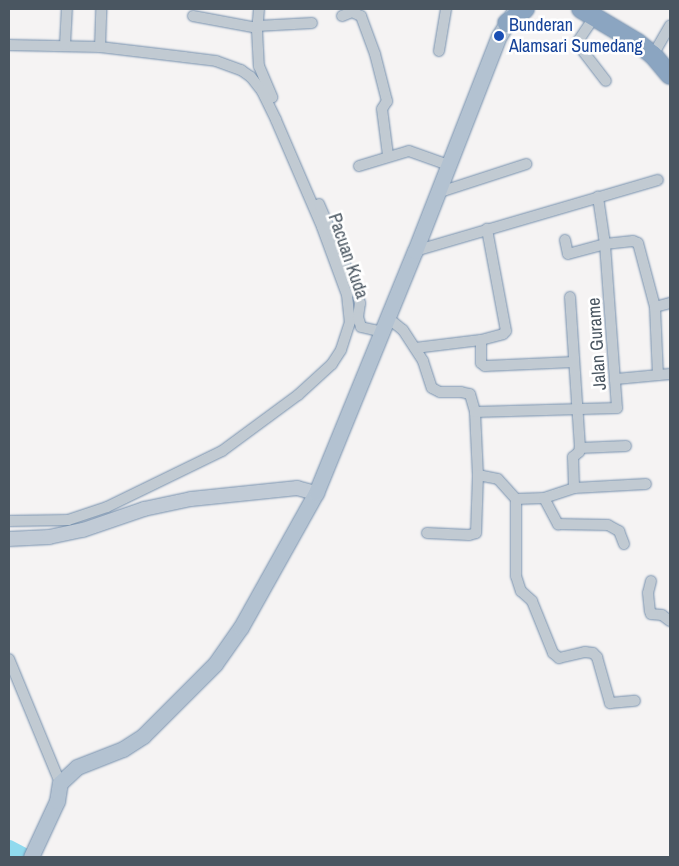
<!DOCTYPE html>
<html>
<head>
<meta charset="utf-8">
<style>
	body { margin:0 }
	#map { position:relative; width:679px; height:866px; overflow:hidden; background:#f5f3f3; font-family:"Archivo Narrow",sans-serif }
	div>[style] { position:absolute }
	[style*='--x'] { left:calc(var(--x)*1px); top:calc(var(--y)*1px); width:calc(var(--w)*1px); rotate:calc(var(--a)*1deg) }
	.river>* { height:15px; margin:-7.5px; padding:0 7.5px; transform-origin:7.5px; border-radius:7.5px; background:#90daee }
	.roads { filter:drop-shadow(0 0 1px #7690ad) drop-shadow(0 0 1px #7690ad) }
	.street>* { height:10px; margin:-5px; padding:0 5px; transform-origin:5px; border-radius:5px; background:#c1cad2 }
	.secondary>* { height:14px; margin:-7px; padding:0 7px; transform-origin:7px; border-radius:7px; background:#c1cbd6 }
	.primary>* { height:15px; margin:-7.5px; padding:0 7.5px; transform-origin:7.5px; border-radius:7.5px; background:#b3c2d1 }
	.highway>* { height:18px; margin:-9px; padding:0 9px; transform-origin:9px; border-radius:9px; background:#8ba5c1 }
	.dots>* { width:14px; height:14px; translate:-50% -50%; box-sizing:border-box; border:2px solid #fff; border-radius:50% }
	span { translate:-50% -50%; white-space:nowrap; text-align:center; line-height:1.15; -webkit-text-stroke:5px #fff; paint-order:stroke }
	.transit-label { font-size:18px; color:#164399 }
	.left { translate:0 -50%; text-align:left }
	.street-label { font-size:18px; color:#4a5661 }
	.frame { position:absolute; inset:0; border:10px solid #4a5661; pointer-events:none }
</style>
</head>
<body>
<div id="map">
	<div class="river">
		<div style="--x:9;--y:847;--w:21;--a:28"></div>
	</div>
	<div class="roads">
		<div class="street">
			<div style="--x:259;--y:9;--w:21;--a:95"></div>
			<div style="--x:257;--y:30;--w:36;--a:87"></div>
			<div style="--x:259;--y:66;--w:34;--a:67"></div>
			<div style="--x:193;--y:16;--w:65;--a:10.6"></div>
			<div style="--x:342;--y:16;--w:11;--a:-22"></div>
			<div style="--x:352;--y:12;--w:10;--a:24"></div>
			<div style="--x:361;--y:16;--w:40;--a:69.8"></div>
			<div style="--x:375;--y:54;--w:49;--a:75.7"></div>
			<div style="--x:387;--y:101;--w:9;--a:122"></div>
			<div style="--x:382;--y:109;--w:46;--a:82.6"></div>
			<div style="--x:595;--y:16;--w:29;--a:124"></div>
			<div style="--x:579;--y:40;--w:6;--a:90"></div>
			<div style="--x:579;--y:46;--w:44;--a:52.4"></div>
			<div style="--x:257;--y:26;--w:55;--a:-3.1"></div>
			<div style="--x:9;--y:45;--w:91;--a:1.3"></div>
			<div style="--x:100;--y:47;--w:85;--a:6.8"></div>
			<div style="--x:184;--y:57;--w:32;--a:7"></div>
			<div style="--x:216;--y:61;--w:27;--a:20"></div>
			<div style="--x:241;--y:70;--w:12;--a:35"></div>
			<div style="--x:251;--y:77;--w:18;--a:52"></div>
			<div style="--x:262;--y:91;--w:32;--a:64"></div>
			<div style="--x:276;--y:120;--w:116;--a:66.7"></div>
			<div style="--x:322;--y:227;--w:72;--a:69.8"></div>
			<div style="--x:347;--y:295;--w:27;--a:84"></div>
			<div style="--x:350;--y:322;--w:29;--a:108"></div>
			<div style="--x:341;--y:350;--w:17;--a:123"></div>
			<div style="--x:332;--y:364;--w:46;--a:137.6"></div>
			<div style="--x:298;--y:395;--w:94;--a:143.6"></div>
			<div style="--x:222;--y:451;--w:128;--a:154"></div>
			<div style="--x:107;--y:507;--w:41;--a:161.6"></div>
			<div style="--x:68;--y:520;--w:59;--a:179"></div>
			<div style="--x:65;--y:45;--w:36;--a:-87"></div>
			<div style="--x:100;--y:47;--w:38;--a:-88"></div>
			<div style="--x:439;--y:51;--w:43;--a:-80.5"></div>
			<div style="--x:653;--y:55;--w:34;--a:-60"></div>
			<div style="--x:359;--y:166;--w:52;--a:-16.7"></div>
			<div style="--x:409;--y:151;--w:41;--a:19.7"></div>
			<div style="--x:437;--y:193;--w:94;--a:-18"></div>
			<div style="--x:319;--y:204;--w:94;--a:66.7"></div>
			<div style="--x:356;--y:290;--w:14;--a:73"></div>
			<div style="--x:360;--y:303;--w:14;--a:98"></div>
			<div style="--x:358;--y:317;--w:10;--a:73"></div>
			<div style="--x:361;--y:327;--w:22;--a:13"></div>
			<div style="--x:565;--y:240;--w:14;--a:78"></div>
			<div style="--x:568;--y:254;--w:38;--a:-15"></div>
			<div style="--x:605;--y:244;--w:28;--a:-6"></div>
			<div style="--x:633;--y:241;--w:5;--a:22"></div>
			<div style="--x:638;--y:243;--w:66;--a:75.1"></div>
			<div style="--x:655;--y:307;--w:68;--a:87.5"></div>
			<div style="--x:415;--y:251;--w:253;--a:-16.3"></div>
			<div style="--x:570;--y:297;--w:149;--a:86.2"></div>
			<div style="--x:580;--y:446;--w:6;--a:99"></div>
			<div style="--x:579;--y:452;--w:8;--a:140"></div>
			<div style="--x:573;--y:457;--w:31;--a:88"></div>
			<div style="--x:574;--y:488;--w:72;--a:-3.2"></div>
			<div style="--x:655;--y:307;--w:16;--a:-15"></div>
			<div style="--x:388;--y:318;--w:19;--a:39"></div>
			<div style="--x:403;--y:330;--w:37;--a:57"></div>
			<div style="--x:423;--y:361;--w:28;--a:72"></div>
			<div style="--x:432;--y:388;--w:9;--a:27"></div>
			<div style="--x:440;--y:392;--w:21;--a:0"></div>
			<div style="--x:461;--y:392;--w:9;--a:13"></div>
			<div style="--x:470;--y:394;--w:19;--a:74"></div>
			<div style="--x:475;--y:412;--w:63;--a:87.3"></div>
			<div style="--x:478;--y:475;--w:20;--a:11"></div>
			<div style="--x:498;--y:479;--w:27;--a:48"></div>
			<div style="--x:516;--y:499;--w:28;--a:-2"></div>
			<div style="--x:544;--y:498;--w:32;--a:-18"></div>
			<div style="--x:481;--y:340;--w:23;--a:90"></div>
			<div style="--x:481;--y:363;--w:5;--a:37"></div>
			<div style="--x:485;--y:366;--w:89;--a:-2.6"></div>
			<div style="--x:415;--y:348;--w:66;--a:-6.9"></div>
			<div style="--x:481;--y:340;--w:23;--a:-15"></div>
			<div style="--x:503;--y:334;--w:4;--a:-45"></div>
			<div style="--x:506;--y:331;--w:104;--a:-100.6"></div>
			<div style="--x:616;--y:379;--w:54;--a:-5.3"></div>
			<div style="--x:475;--y:412;--w:142;--a:-1.6"></div>
			<div style="--x:617;--y:408;--w:164;--a:-94.2"></div>
			<div style="--x:605;--y:244;--w:48;--a:-98.5"></div>
			<div style="--x:580;--y:448;--w:46;--a:-2.5"></div>
			<div style="--x:544;--y:498;--w:30;--a:62"></div>
			<div style="--x:558;--y:524;--w:50;--a:1.1"></div>
			<div style="--x:608;--y:525;--w:13;--a:29"></div>
			<div style="--x:619;--y:531;--w:14;--a:69"></div>
			<div style="--x:516;--y:499;--w:77;--a:90"></div>
			<div style="--x:516;--y:576;--w:16;--a:72"></div>
			<div style="--x:521;--y:591;--w:15;--a:42"></div>
			<div style="--x:532;--y:601;--w:56;--a:68"></div>
			<div style="--x:553;--y:653;--w:8;--a:40"></div>
			<div style="--x:559;--y:658;--w:27;--a:-13"></div>
			<div style="--x:585;--y:652;--w:8;--a:7"></div>
			<div style="--x:593;--y:653;--w:6;--a:45"></div>
			<div style="--x:597;--y:657;--w:48;--a:74.2"></div>
			<div style="--x:610;--y:703;--w:25;--a:-5"></div>
			<div style="--x:427;--y:533;--w:42;--a:2.7"></div>
			<div style="--x:469;--y:535;--w:7;--a:-16"></div>
			<div style="--x:476;--y:533;--w:58;--a:-88"></div>
			<div style="--x:651;--y:581;--w:12;--a:104"></div>
			<div style="--x:648;--y:593;--w:18;--a:84"></div>
			<div style="--x:650;--y:611;--w:3;--a:72"></div>
			<div style="--x:651;--y:614;--w:11;--a:5"></div>
			<div style="--x:662;--y:615;--w:10;--a:37"></div>
			<div style="--x:9;--y:659;--w:134;--a:67.6"></div>
		</div>
		<div class="secondary">
			<div style="--x:9;--y:539;--w:40;--a:-2.9"></div>
			<div style="--x:49;--y:537;--w:35;--a:-12"></div>
			<div style="--x:83;--y:530;--w:65;--a:-19"></div>
			<div style="--x:144;--y:509;--w:48;--a:-12"></div>
			<div style="--x:191;--y:499;--w:107;--a:-5.9"></div>
			<div style="--x:297;--y:488;--w:20;--a:15"></div>
		</div>
		<div class="primary">
			<div style="--x:31;--y:857;--w:62;--a:-65.1"></div>
			<div style="--x:57;--y:801;--w:18;--a:-81"></div>
			<div style="--x:60;--y:783;--w:23;--a:-43"></div>
			<div style="--x:77;--y:767;--w:49;--a:-21.4"></div>
			<div style="--x:123;--y:749;--w:24;--a:-33"></div>
			<div style="--x:143;--y:736;--w:102;--a:-45"></div>
			<div style="--x:215;--y:664;--w:45;--a:-54.9"></div>
			<div style="--x:241;--y:627;--w:154;--a:-60.8"></div>
			<div style="--x:316;--y:493;--w:261;--a:-67.8"></div>
			<div style="--x:415;--y:251;--w:231;--a:-68.7"></div>
			<div style="--x:499;--y:36;--w:26;--a:-58"></div>
		</div>
		<div class="highway">
			<div style="--x:581;--y:9;--w:66;--a:30.8"></div>
			<div style="--x:638;--y:43;--w:19;--a:39"></div>
			<div style="--x:653;--y:55;--w:26;--a:50"></div>
			<div style="--x:507;--y:23;--w:23;--a:-38"></div>
		</div>
	</div>
	<div class="dots">
		<div style="left:499px;top:36px;background:#1a4fb4"></div>
	</div>
	<div class="transit-label">
		<span class="left" style="left:509px;top:36px">Bunderan<br>Alamsari Sumedang</span>
	</div>
	<div class="street-label">
		<span style="left:348px;top:256px;rotate:71deg">Pacuan Kuda</span>
		<span style="left:597px;top:344px;rotate:-94deg">Jalan Gurame</span>
	</div>
	<div class="frame"></div>
</div>
</body>
</html>
